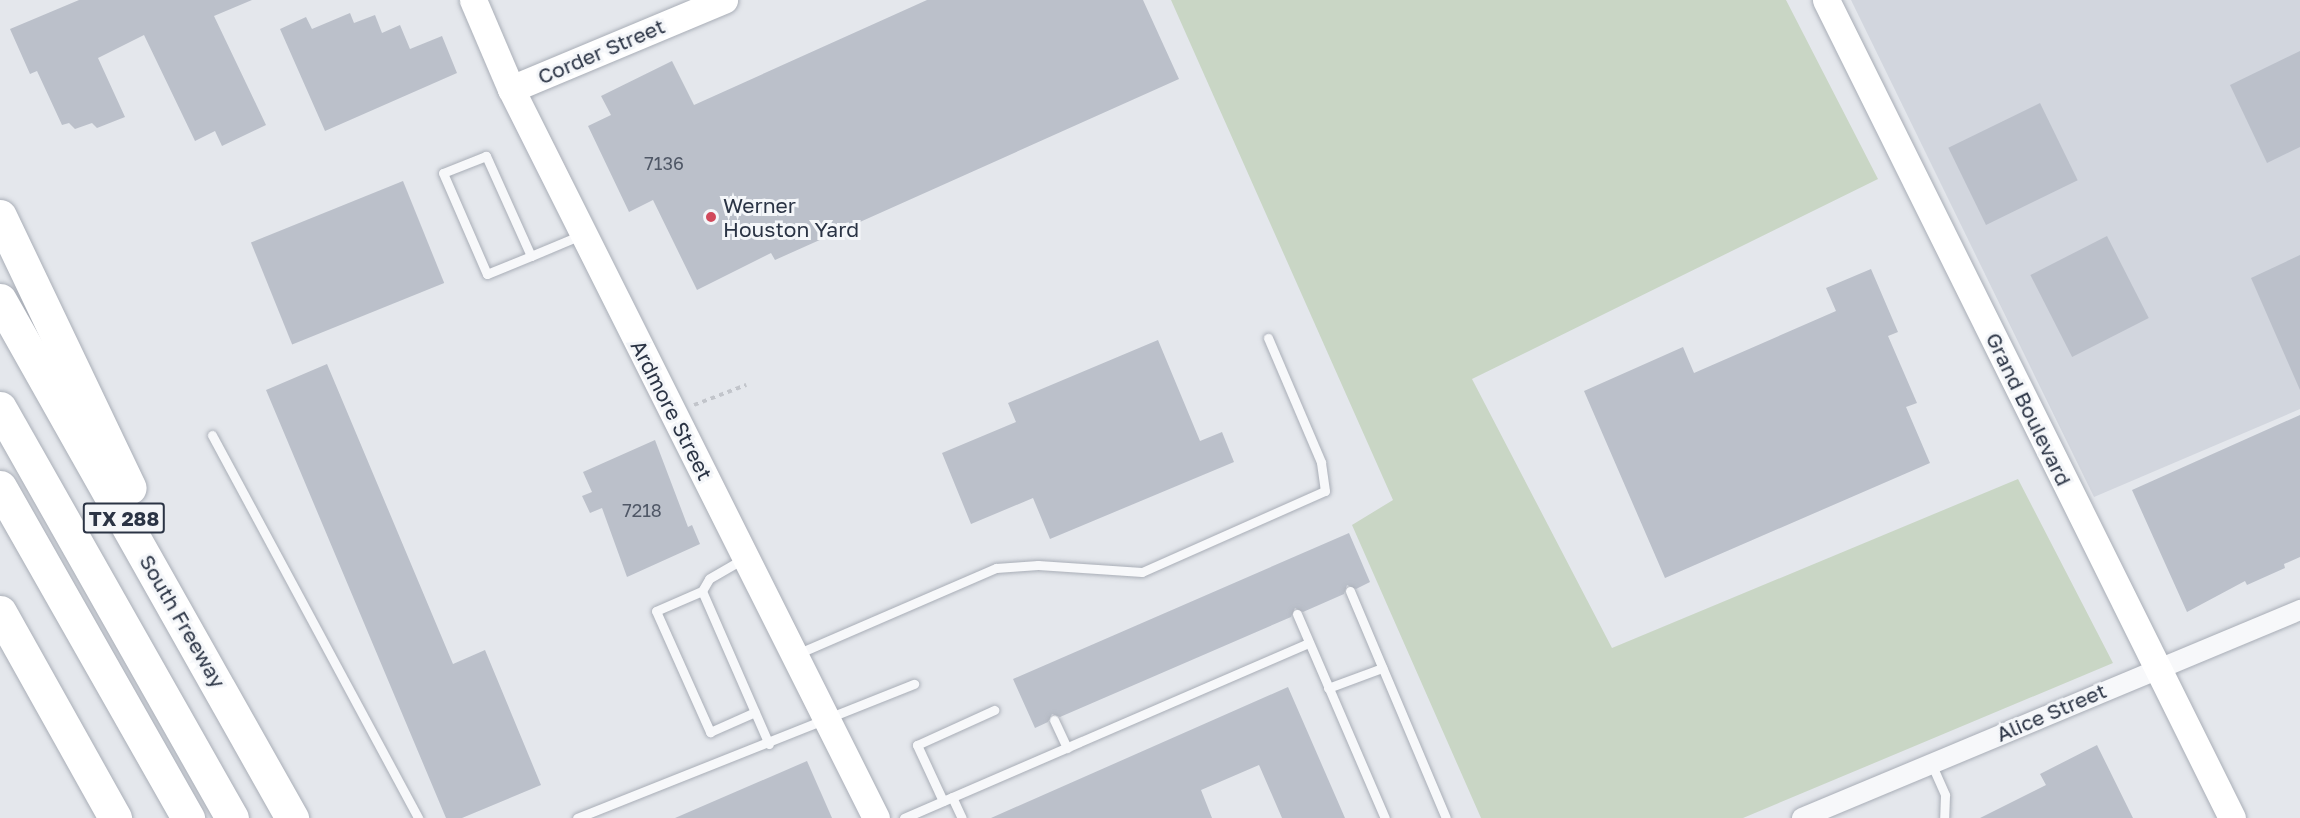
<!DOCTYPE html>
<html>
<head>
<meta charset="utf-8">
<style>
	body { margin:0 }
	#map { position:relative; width:2300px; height:818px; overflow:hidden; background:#e4e7ec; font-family:"Golos Text",sans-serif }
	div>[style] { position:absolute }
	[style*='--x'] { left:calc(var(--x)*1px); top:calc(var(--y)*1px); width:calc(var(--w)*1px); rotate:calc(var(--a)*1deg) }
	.built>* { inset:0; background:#d2d6de }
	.green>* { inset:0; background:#c9d6c5 }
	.building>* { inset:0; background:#bbc0ca; transform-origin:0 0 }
	.path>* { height:4px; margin-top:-2px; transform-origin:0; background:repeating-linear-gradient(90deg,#c2c5cb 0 4.5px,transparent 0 9px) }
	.roads { filter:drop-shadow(0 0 2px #a9aeb7) drop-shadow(0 0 2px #a9aeb7) }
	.lane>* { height:9px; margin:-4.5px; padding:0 4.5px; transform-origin:4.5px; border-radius:4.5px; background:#f7f8fa }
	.street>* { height:20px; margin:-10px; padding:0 10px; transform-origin:10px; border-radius:10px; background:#f7f8fa }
	.secondary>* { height:27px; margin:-13.5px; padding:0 13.5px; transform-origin:13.5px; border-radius:13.5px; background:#fff }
	.highway>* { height:33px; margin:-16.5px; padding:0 16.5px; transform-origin:16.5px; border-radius:16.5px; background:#fff }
	.dots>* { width:16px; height:16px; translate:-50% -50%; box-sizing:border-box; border:3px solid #f4f6f9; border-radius:50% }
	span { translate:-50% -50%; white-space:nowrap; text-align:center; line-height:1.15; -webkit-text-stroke:6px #f4f6f9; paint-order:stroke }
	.number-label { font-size:18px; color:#4f5766 }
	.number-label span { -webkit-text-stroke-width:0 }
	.shield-label span { padding:2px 4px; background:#f4f6f9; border:2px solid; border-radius:4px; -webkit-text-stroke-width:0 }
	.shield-label { font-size:20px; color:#2b3445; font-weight:700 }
	.street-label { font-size:21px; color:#2b3445 }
	.poi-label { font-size:21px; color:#2b3445 }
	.left { translate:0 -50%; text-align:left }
</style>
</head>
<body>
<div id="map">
	<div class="built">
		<div style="clip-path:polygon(1851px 0,2300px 0,2300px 409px,2094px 497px)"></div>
	</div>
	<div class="green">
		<div style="clip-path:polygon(1171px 0,1786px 0,1878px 179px,1472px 379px,1612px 648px,2018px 479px,2113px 663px,1743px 818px,1481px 818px,1352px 525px,1393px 500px)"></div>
	</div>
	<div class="building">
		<div style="clip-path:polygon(79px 0,252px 0,214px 16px,266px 125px,222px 146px,215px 131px,195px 141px,144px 35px,98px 58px,125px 117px,97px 128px,92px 123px,75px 129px,69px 123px,62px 125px,37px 71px,30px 74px,10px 29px)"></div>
		<div style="clip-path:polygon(927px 0,1143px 0,1179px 79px,775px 260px,771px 253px,697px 290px,653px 200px,629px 212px,588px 126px,611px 115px,601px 96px,672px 61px,694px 105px)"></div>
		<div style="clip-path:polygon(350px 13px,354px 23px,375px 15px,382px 33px,400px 25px,410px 49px,442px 36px,457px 73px,325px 131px,280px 29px,306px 17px,312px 29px)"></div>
		<div style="clip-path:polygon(2300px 51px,2300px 147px,2267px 163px,2230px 85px)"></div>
		<div style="left:2040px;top:103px;width:86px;height:102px;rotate:64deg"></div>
		<div style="left:403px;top:181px;width:110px;height:164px;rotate:68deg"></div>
		<div style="left:2107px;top:236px;width:92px;height:86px;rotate:63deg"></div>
		<div style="clip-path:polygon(2300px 255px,2300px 390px,2251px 278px)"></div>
		<div style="clip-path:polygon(1871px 269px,1898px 332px,1888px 336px,1917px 403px,1906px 407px,1930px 463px,1665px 578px,1584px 391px,1683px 347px,1694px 373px,1836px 311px,1826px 288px)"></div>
		<div style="clip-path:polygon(1158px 340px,1200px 441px,1222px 432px,1234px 462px,1050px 539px,1033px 498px,971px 524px,942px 453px,1016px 422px,1008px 403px)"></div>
		<div style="clip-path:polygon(327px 364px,453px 664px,485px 650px,541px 785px,462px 818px,446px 818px,266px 390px)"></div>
		<div style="clip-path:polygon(2300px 415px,2300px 557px,2284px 564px,2285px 568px,2247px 585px,2245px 581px,2187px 612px,2132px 490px)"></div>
		<div style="clip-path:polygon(655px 440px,688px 527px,692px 525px,700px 544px,627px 577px,602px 508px,590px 513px,582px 496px,592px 492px,583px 472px)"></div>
		<div style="clip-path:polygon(1349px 533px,1370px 582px,1356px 589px,1347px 585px,1344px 594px,1303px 612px,1295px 608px,1291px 617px,1060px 717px,1052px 714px,1048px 722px,1035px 728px,1013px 679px)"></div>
		<div style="clip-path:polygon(1288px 687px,1345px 818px,1282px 818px,1259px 765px,1201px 790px,1212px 818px,991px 818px)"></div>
		<div style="clip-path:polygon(2097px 745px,2133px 818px,1980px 818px,2046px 785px,2040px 774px)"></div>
		<div style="clip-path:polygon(807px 761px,832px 818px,675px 818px)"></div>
	</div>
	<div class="path">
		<div style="--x:694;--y:405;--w:56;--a:-21"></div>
	</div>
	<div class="roads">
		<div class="lane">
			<div style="--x:531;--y:256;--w:110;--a:-114.2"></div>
			<div style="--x:486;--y:156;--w:46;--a:158.4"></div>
			<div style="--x:443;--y:173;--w:110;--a:66.5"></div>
			<div style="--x:487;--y:274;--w:48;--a:-22.2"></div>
			<div style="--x:531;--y:256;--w:54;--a:-22.8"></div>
			<div style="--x:212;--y:435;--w:435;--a:61.7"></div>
			<div style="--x:743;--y:559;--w:39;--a:150"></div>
			<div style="--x:709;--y:579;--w:14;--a:120"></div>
			<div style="--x:702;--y:591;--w:50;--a:156.5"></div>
			<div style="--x:656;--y:611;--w:133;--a:65.9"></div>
			<div style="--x:710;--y:732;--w:49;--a:-24"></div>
			<div style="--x:702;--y:591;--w:167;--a:66.4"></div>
			<div style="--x:1350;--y:591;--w:246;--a:67.1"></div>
			<div style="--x:1297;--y:614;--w:222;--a:66.7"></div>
			<div style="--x:797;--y:654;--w:217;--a:-23.4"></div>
			<div style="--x:996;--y:568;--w:42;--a:-4.1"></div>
			<div style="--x:1038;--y:565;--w:104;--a:3.9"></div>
			<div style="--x:1142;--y:572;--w:200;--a:-23.9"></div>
			<div style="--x:1325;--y:491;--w:29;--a:-98"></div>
			<div style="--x:1321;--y:462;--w:135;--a:-113.1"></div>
			<div style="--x:1328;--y:688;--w:58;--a:-20.3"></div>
			<div style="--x:1054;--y:720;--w:31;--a:65"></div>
			<div style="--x:1931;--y:763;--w:35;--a:66"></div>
			<div style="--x:1945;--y:795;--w:23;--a:92"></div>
			<div style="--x:952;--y:797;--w:23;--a:65"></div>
			<div style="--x:943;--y:801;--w:62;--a:-114.9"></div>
			<div style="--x:917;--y:745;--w:85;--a:-24.4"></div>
			<div style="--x:577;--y:818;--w:363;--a:-21.7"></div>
			<div style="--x:904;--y:818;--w:441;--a:-23.4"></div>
		</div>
		<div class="street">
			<div style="--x:1802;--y:818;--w:540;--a:-22.67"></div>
		</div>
		<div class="secondary">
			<div style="--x:473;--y:0;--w:97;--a:66.9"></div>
			<div style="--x:511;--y:89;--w:815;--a:63.4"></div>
			<div style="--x:1826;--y:0;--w:913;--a:63.6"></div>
			<div style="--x:511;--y:89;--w:231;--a:-22.7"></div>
		</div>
		<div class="highway">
			<div style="--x:0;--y:216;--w:301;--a:64.5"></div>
			<div style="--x:0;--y:300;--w:595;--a:60.59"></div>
			<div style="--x:0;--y:408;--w:471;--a:60.5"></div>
			<div style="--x:0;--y:487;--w:381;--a:60.4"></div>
			<div style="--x:0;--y:612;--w:236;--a:60.8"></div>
		</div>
	</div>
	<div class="dots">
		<div style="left:711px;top:217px;background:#d1495b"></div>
	</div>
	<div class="number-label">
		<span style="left:664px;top:163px">7136</span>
		<span style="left:642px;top:510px">7218</span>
	</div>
	<div class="shield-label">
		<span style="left:124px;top:518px">TX 288</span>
	</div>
	<div class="street-label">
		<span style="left:601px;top:51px;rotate:-23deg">Corder Street</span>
		<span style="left:2029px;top:409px;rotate:64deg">Grand Boulevard</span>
		<span style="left:672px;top:410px;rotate:63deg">Ardmore Street</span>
		<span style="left:183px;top:621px;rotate:60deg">South Freeway</span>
		<span style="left:2051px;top:712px;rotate:-23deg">Alice Street</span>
	</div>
	<div class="poi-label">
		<span class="left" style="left:723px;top:217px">Werner<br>Houston Yard</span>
	</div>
</div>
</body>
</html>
